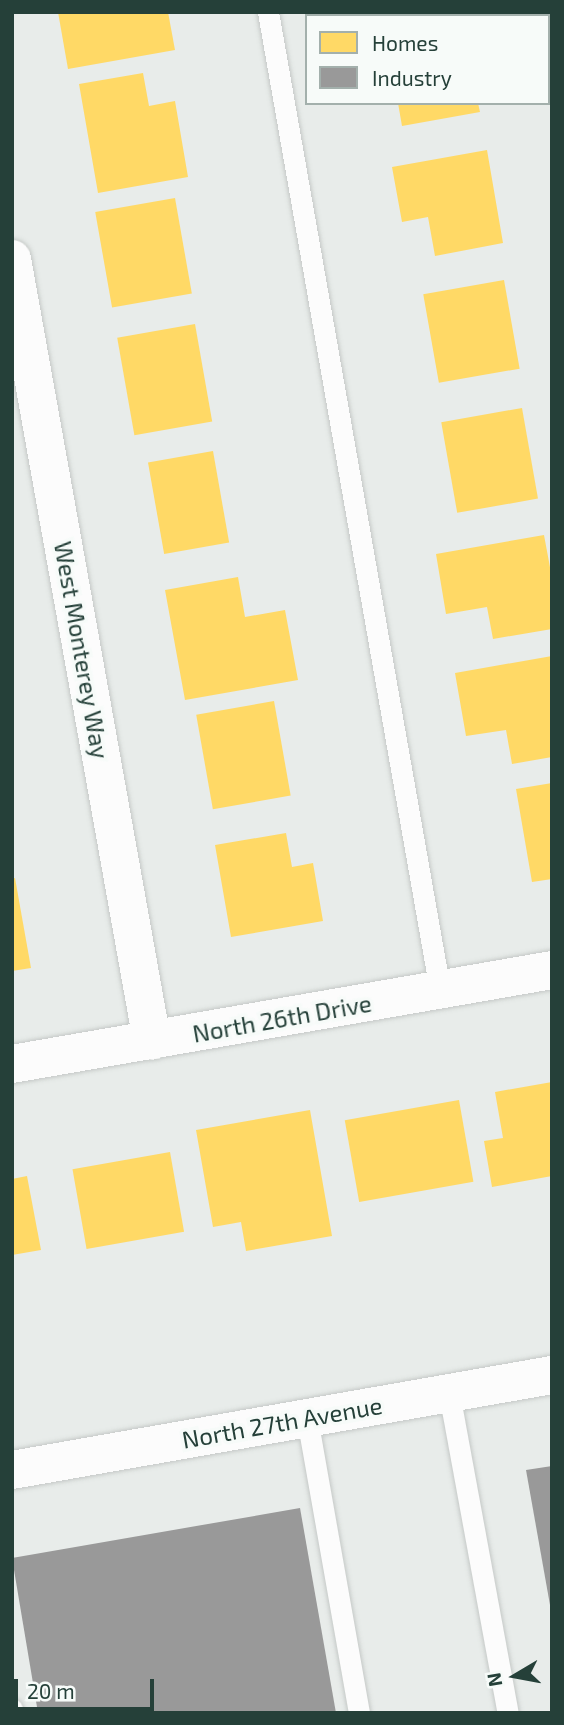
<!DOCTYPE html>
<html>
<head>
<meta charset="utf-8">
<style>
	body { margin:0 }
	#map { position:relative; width:564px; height:1725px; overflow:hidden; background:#e8ecea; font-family:"Exo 2",sans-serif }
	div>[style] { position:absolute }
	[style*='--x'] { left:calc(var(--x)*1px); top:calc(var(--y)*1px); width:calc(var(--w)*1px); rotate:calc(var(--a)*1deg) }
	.homes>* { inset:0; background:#ffd966; transform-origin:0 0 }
	.industry>* { inset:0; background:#999 }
	.roads { filter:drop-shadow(0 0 2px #c5c9c7) drop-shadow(0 0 2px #c5c9c7) }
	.service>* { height:21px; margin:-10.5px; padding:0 10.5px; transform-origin:10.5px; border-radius:10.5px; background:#fcfcfc }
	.minor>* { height:38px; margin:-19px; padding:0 19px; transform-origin:19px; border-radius:19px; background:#fcfcfc }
	.secondary>* { height:38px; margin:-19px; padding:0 19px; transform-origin:19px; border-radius:19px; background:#fcfcfc }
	span { translate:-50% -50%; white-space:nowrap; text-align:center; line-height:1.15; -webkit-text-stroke:7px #f7fbf9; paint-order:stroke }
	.street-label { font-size:24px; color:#254039 }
	.frame { position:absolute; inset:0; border:14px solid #254039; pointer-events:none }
	.legend { position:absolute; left:305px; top:14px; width:245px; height:91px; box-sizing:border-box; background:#f7fbf9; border:2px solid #a3b0ac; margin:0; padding:9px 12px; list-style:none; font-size:21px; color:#254039 }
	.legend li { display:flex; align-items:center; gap:14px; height:35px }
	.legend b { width:35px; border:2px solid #a3b0ac }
	.north { position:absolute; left:480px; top:1641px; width:70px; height:70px; -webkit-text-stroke:5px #f7fbf9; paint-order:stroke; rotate:260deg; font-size:19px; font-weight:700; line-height:28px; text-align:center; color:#254039 }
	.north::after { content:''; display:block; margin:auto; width:24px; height:32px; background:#254039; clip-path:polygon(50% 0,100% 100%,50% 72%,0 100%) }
	.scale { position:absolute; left:14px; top:1679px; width:140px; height:32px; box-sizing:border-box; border:4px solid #254039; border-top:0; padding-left:9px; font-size:21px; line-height:24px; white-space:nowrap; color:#254039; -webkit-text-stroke:5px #f7fbf9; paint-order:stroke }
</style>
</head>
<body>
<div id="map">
	<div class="homes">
		<div style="clip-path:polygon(58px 12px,168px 12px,175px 50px,68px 69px)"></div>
		<div style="clip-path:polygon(143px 73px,149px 106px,175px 101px,188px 177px,98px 193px,79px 84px)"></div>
		<div style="clip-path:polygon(398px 103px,478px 103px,480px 112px,402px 126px)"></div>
		<div style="clip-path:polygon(487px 150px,503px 243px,435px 256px,428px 217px,402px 222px,392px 167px)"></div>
		<div style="left:175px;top:198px;width:97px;height:81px;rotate:80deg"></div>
		<div style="left:504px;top:280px;width:90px;height:82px;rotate:80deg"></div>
		<div style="left:195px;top:324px;width:99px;height:79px;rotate:80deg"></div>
		<div style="left:522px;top:408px;width:92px;height:82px;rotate:80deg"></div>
		<div style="left:213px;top:451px;width:93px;height:66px;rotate:80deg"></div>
		<div style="clip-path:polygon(544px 535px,552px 578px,552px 629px,493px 639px,487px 607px,446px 614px,436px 554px)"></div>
		<div style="clip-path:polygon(238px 577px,245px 617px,285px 610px,298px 680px,185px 700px,165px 590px)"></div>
		<div style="clip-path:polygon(552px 656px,552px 757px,512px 764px,506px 730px,466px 736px,455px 673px)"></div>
		<div style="left:274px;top:701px;width:96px;height:79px;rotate:80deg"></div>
		<div style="clip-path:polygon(552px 783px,552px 879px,532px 882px,516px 789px)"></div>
		<div style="clip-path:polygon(286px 833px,292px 867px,313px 863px,323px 921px,231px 937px,215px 845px)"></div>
		<div style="clip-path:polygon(15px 878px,31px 968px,12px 971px,12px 879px)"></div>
		<div style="clip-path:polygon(552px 1082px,552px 1176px,492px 1187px,484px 1141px,503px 1138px,495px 1092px)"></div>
		<div style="left:459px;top:1100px;width:83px;height:116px;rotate:80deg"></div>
		<div style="clip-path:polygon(310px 1110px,332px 1236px,246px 1251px,241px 1222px,213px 1227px,196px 1130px)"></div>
		<div style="left:170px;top:1152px;width:81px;height:99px;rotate:80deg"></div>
		<div style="clip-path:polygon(27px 1176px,41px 1250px,12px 1255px,12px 1179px)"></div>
	</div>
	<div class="industry">
		<div style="clip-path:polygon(552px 1466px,552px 1605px,550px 1605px,526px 1470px)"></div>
		<div style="clip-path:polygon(300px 1508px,336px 1713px,38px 1713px,12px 1558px)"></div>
	</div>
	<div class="roads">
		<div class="service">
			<div style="--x:268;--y:12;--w:993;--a:80.03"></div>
			<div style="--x:449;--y:1393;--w:325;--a:79.6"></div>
			<div style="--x:307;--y:1418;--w:300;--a:80"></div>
			<div style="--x:12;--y:1709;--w:4;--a:76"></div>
		</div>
		<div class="minor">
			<div style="--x:12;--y:259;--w:794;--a:79.85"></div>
			<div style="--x:12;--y:1064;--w:548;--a:-9.87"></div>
		</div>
		<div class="secondary">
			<div style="--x:12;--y:1470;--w:548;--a:-9.98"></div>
		</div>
	</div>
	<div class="street-label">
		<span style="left:82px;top:650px;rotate:80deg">West Monterey Way</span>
		<span style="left:282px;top:1018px;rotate:-10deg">North 26th Drive</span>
		<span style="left:282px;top:1422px;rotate:-10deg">North 27th Avenue</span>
	</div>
	<div class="frame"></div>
	<ul class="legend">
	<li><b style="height:19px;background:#ffd966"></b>Homes</li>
	<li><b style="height:19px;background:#999"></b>Industry</li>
	</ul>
	<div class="north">N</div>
	<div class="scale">20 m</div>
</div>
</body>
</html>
